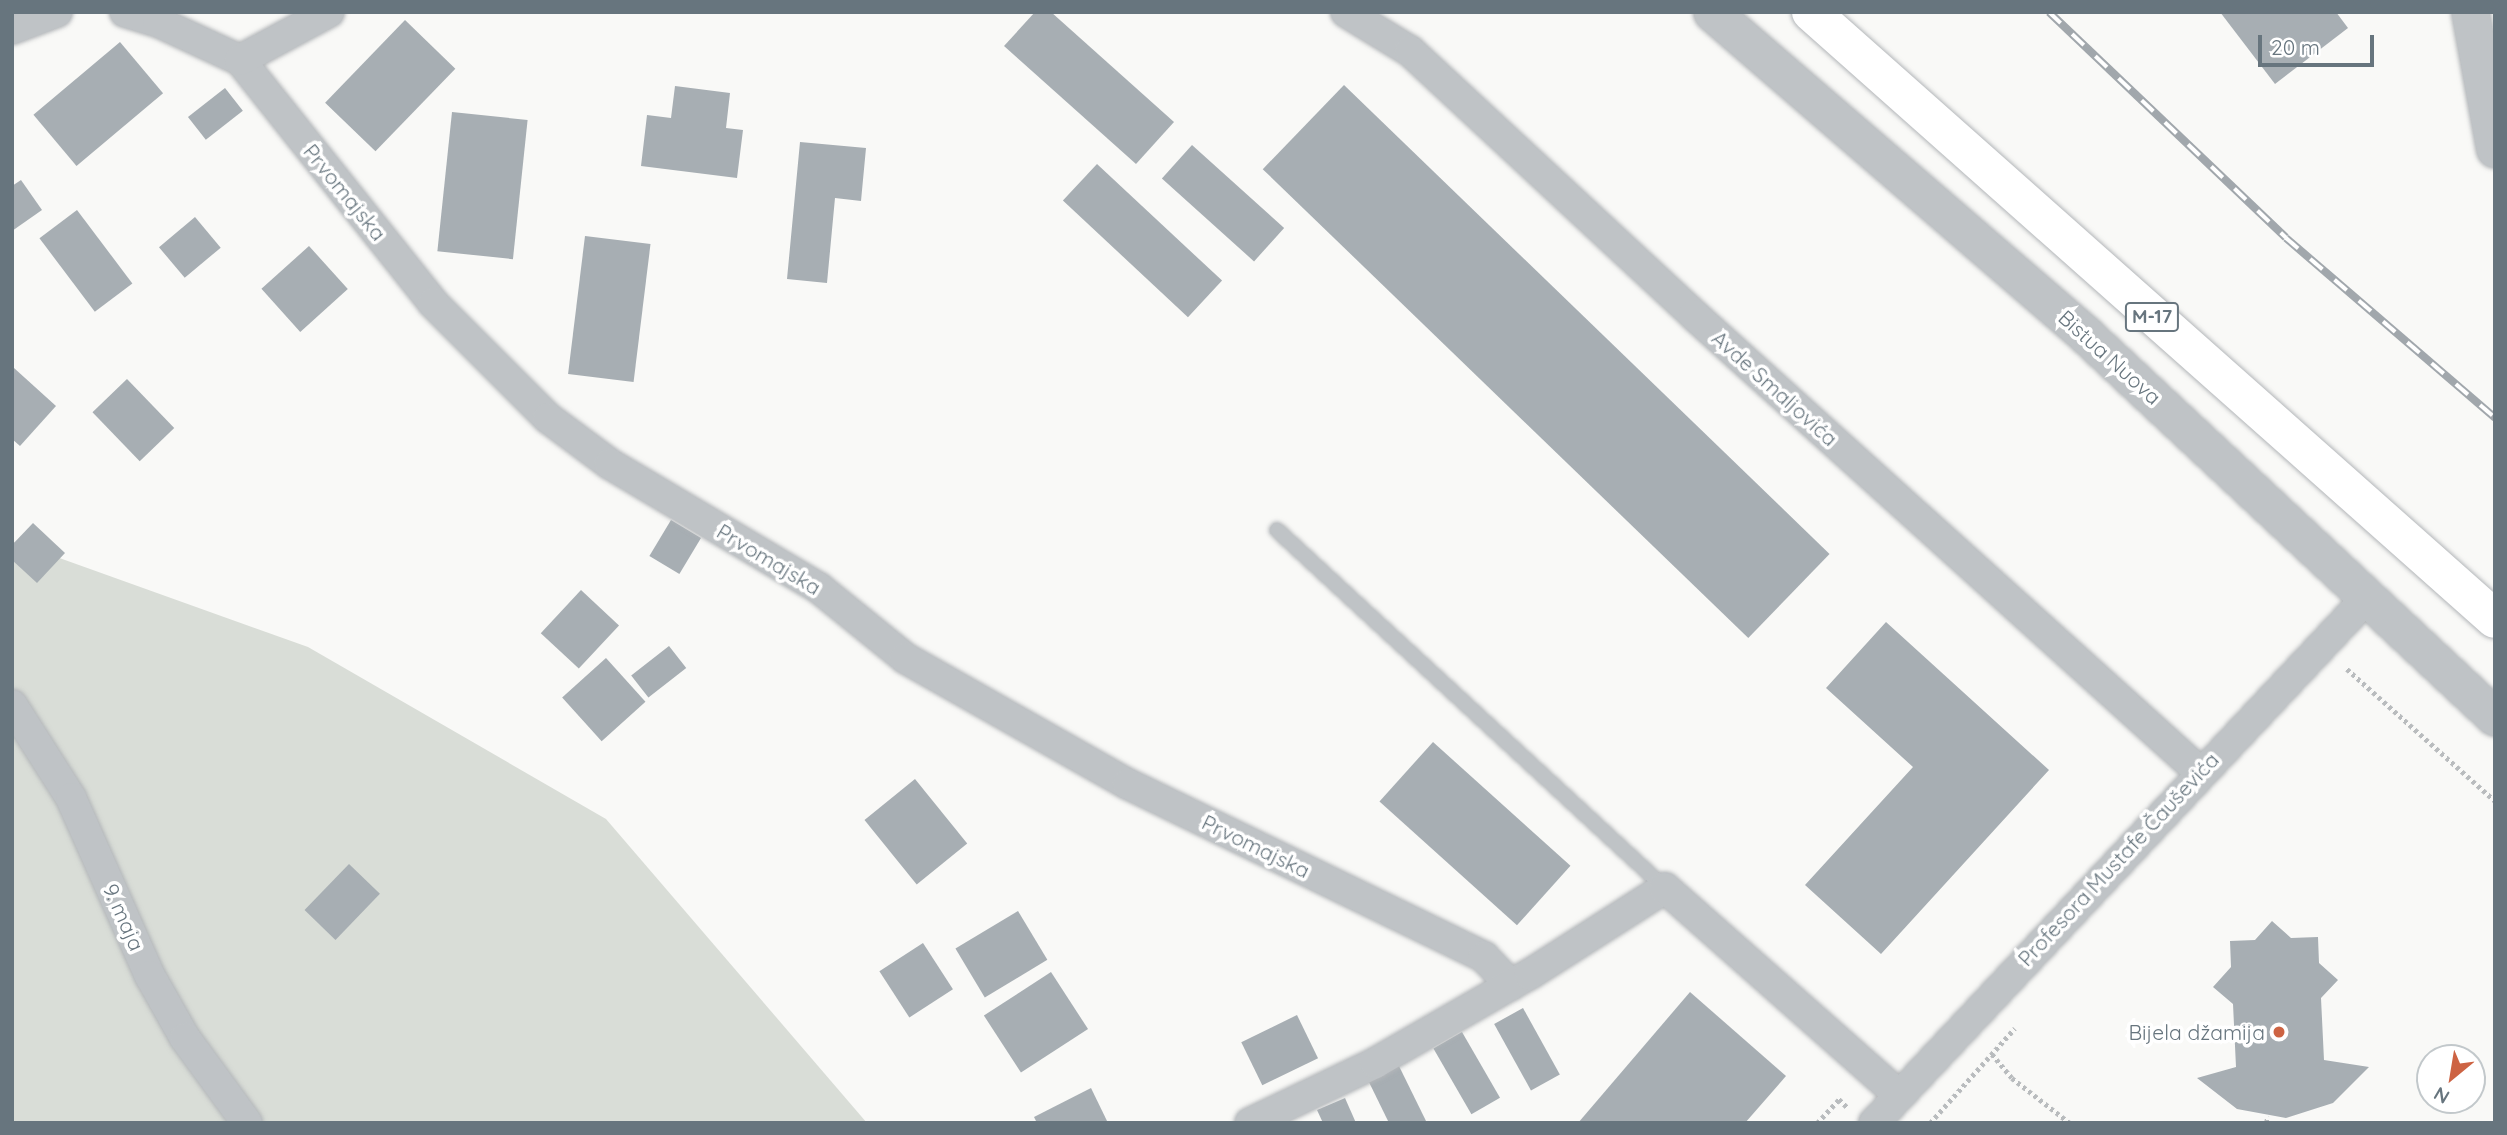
<!DOCTYPE html>
<html>
<head>
<meta charset="utf-8">
<style>
	body { margin:0 }
	#map { position:relative; width:2507px; height:1135px; overflow:hidden; background:#f9f9f7; font-family:Quicksand,sans-serif }
	div>[style] { position:absolute }
	[style*='--x'] { left:calc(var(--x)*1px); top:calc(var(--y)*1px); width:calc(var(--w)*1px); rotate:calc(var(--a)*1deg) }
	.green>* { inset:0; background:#d9ddd7 }
	.building>* { inset:0; background:#a7aeb3; transform-origin:0 0 }
	.path>* { height:4.5px; margin-top:-2.25px; transform-origin:0; background:repeating-linear-gradient(90deg,#b9bcbe 0 3.5px,transparent 0 7px) }
	.roads { filter:drop-shadow(0 0 2px #b3b6b9) drop-shadow(0 0 2px #b3b6b9) }
	.service>* { height:14px; margin:-7px; padding:0 7px; transform-origin:7px; border-radius:7px; background:#bfc3c6 }
	.minor>* { height:30px; margin:-15px; padding:0 15px; transform-origin:15px; border-radius:15px; background:#bfc3c6 }
	.tertiary>* { height:37px; margin:-18.5px; padding:0 18.5px; transform-origin:18.5px; border-radius:18.5px; background:#bfc3c6 }
	.trunk>* { height:38px; margin:-19px; padding:0 19px; transform-origin:19px; border-radius:19px; background:#fff }
	.rail>* { height:8px; margin-top:-4px; transform-origin:0; background:repeating-linear-gradient(90deg,#fff 0 16px,#a1a7ac 0 32px); box-sizing:border-box; border-block:2px solid #a1a7ac }
	.dots>* { width:19px; height:19px; translate:-50% -50%; box-sizing:border-box; border:4px solid #fff; border-radius:50% }
	span { translate:-50% -50%; white-space:nowrap; text-align:center; line-height:1.15; -webkit-text-stroke:7px #fff; paint-order:stroke }
	.shield-label span { padding:2px 5px; background:#fff; border:2px solid; border-radius:5px; -webkit-text-stroke-width:0 }
	.shield-label { font-size:19px; color:#67757e; font-weight:700 }
	.street-label { font-size:21px; color:#67757e }
	.poi-label { font-size:21px; color:#67757e }
	.right { translate:-100% -50%; text-align:right }
	.frame { position:absolute; inset:0; border:14px solid #67757e; pointer-events:none }
	.north { position:absolute; left:2416px; top:1044px; width:70px; height:70px; box-sizing:border-box; background:#fff; border:2px solid #c2c8cb; border-radius:50%; rotate:210deg; font-size:19px; font-weight:700; line-height:28px; text-align:center; color:#67757e }
	.north::after { content:''; display:block; margin:auto; width:24px; height:32px; background:#cd6343; clip-path:polygon(50% 0,100% 100%,50% 72%,0 100%) }
	.scale { position:absolute; left:2258px; top:35px; width:116px; height:32px; box-sizing:border-box; border:4px solid #67757e; border-top:0; padding-left:9px; font-size:21px; line-height:24px; white-space:nowrap; color:#67757e; -webkit-text-stroke:5px #fff; paint-order:stroke }
</style>
</head>
<body>
<div id="map">
	<div class="green">
		<div style="clip-path:polygon(12px 541px,308px 647px,606px 819px,867px 1123px,12px 1123px)"></div>
	</div>
	<div class="building">
		<div style="clip-path:polygon(1035px 12px,1051px 12px,1174px 122px,1136px 164px,1004px 46px)"></div>
		<div style="clip-path:polygon(2220px 12px,2336px 12px,2348px 28px,2275px 84px)"></div>
		<div style="left:405px;top:20px;width:70px;height:115px;rotate:44deg"></div>
		<div style="left:120px;top:42px;width:67px;height:113px;rotate:50deg"></div>
		<div style="left:1344px;top:85px;width:675px;height:117px;rotate:44deg"></div>
		<div style="clip-path:polygon(675px 86px,730px 93px,726px 128px,743px 130px,737px 178px,641px 166px,647px 115px,671px 118px)"></div>
		<div style="left:225px;top:88px;width:29px;height:47px;rotate:52deg"></div>
		<div style="left:452px;top:112px;width:76px;height:140px;rotate:6deg"></div>
		<div style="clip-path:polygon(800px 142px,866px 148px,861px 201px,835px 198px,827px 283px,787px 279px)"></div>
		<div style="left:1192px;top:145px;width:124px;height:45px;rotate:42deg"></div>
		<div style="left:1097px;top:164px;width:171px;height:50px;rotate:43deg"></div>
		<div style="clip-path:polygon(21px 180px,42px 210px,12px 231px,12px 186px)"></div>
		<div style="left:77px;top:210px;width:92px;height:47px;rotate:53deg"></div>
		<div style="left:195px;top:217px;width:40px;height:47px;rotate:50deg"></div>
		<div style="left:585px;top:236px;width:66px;height:139px;rotate:7deg"></div>
		<div style="left:309px;top:246px;width:58px;height:64px;rotate:48deg"></div>
		<div style="clip-path:polygon(14px 368px,56px 406px,20px 446px,12px 439px)"></div>
		<div style="left:127px;top:379px;width:68px;height:48px;rotate:46deg"></div>
		<div style="left:671px;top:520px;width:35px;height:42px;rotate:31deg"></div>
		<div style="clip-path:polygon(33px 523px,65px 553px,37px 583px,12px 560px,12px 545px)"></div>
		<div style="left:581px;top:590px;width:52px;height:59px;rotate:43deg"></div>
		<div style="clip-path:polygon(1886px 622px,2049px 770px,1881px 954px,1805px 885px,1913px 767px,1826px 688px)"></div>
		<div style="left:669px;top:646px;width:28px;height:48px;rotate:52deg"></div>
		<div style="left:606px;top:658px;width:59px;height:59px;rotate:48deg"></div>
		<div style="left:1433px;top:742px;width:185px;height:80px;rotate:42deg"></div>
		<div style="left:915px;top:779px;width:83px;height:65px;rotate:51deg"></div>
		<div style="left:349px;top:864px;width:43px;height:64px;rotate:44deg"></div>
		<div style="left:1018px;top:911px;width:57px;height:73px;rotate:59deg"></div>
		<div style="clip-path:polygon(2272px 921px,2291px 938px,2318px 937px,2319px 963px,2338px 980px,2321px 998px,2324px 1060px,2369px 1067px,2333px 1103px,2286px 1118px,2237px 1109px,2197px 1078px,2236px 1067px,2233px 1004px,2213px 987px,2231px 967px,2230px 941px,2255px 940px)"></div>
		<div style="left:923px;top:943px;width:55px;height:52px;rotate:57deg"></div>
		<div style="left:1051px;top:972px;width:68px;height:80px;rotate:57deg"></div>
		<div style="clip-path:polygon(1690px 992px,1786px 1076px,1745px 1123px,1578px 1123px)"></div>
		<div style="left:1523px;top:1008px;width:76px;height:33px;rotate:61deg"></div>
		<div style="left:1297px;top:1015px;width:48px;height:62px;rotate:64deg"></div>
		<div style="left:1462px;top:1032px;width:76px;height:33px;rotate:60deg"></div>
		<div style="clip-path:polygon(1397px 1062px,1427px 1123px,1389px 1123px,1366px 1076px)"></div>
		<div style="clip-path:polygon(1091px 1088px,1108px 1123px,1037px 1123px,1034px 1117px)"></div>
		<div style="clip-path:polygon(1345px 1098px,1356px 1123px,1323px 1123px,1317px 1110px)"></div>
	</div>
	<div class="path">
		<div style="--x:2347;--y:669;--w:198;--a:41.7"></div>
		<div style="--x:1992;--y:1054;--w:31;--a:50"></div>
		<div style="--x:2012;--y:1078;--w:73;--a:37.8"></div>
		<div style="--x:1817;--y:1123;--w:33;--a:-47"></div>
		<div style="--x:1839;--y:1099;--w:11;--a:45"></div>
		<div style="--x:1930;--y:1123;--w:127;--a:-48.2"></div>
		<div style="--x:2266;--y:1123;--w:7;--a:-74"></div>
	</div>
	<div class="roads">
		<div class="service">
			<div style="--x:1277;--y:530;--w:528;--a:42.7"></div>
		</div>
		<div class="minor">
			<div style="--x:125;--y:12;--w:34;--a:17"></div>
			<div style="--x:158;--y:22;--w:90;--a:24.9"></div>
			<div style="--x:240;--y:60;--w:310;--a:51.5"></div>
			<div style="--x:433;--y:303;--w:163;--a:45"></div>
			<div style="--x:548;--y:418;--w:77;--a:36.6"></div>
			<div style="--x:610;--y:464;--w:243;--a:30.7"></div>
			<div style="--x:819;--y:588;--w:111;--a:39.1"></div>
			<div style="--x:905;--y:658;--w:256;--a:29.5"></div>
			<div style="--x:1128;--y:784;--w:396;--a:25.9"></div>
			<div style="--x:1484;--y:957;--w:39;--a:46"></div>
			<div style="--x:1346;--y:12;--w:75;--a:31.4"></div>
			<div style="--x:1410;--y:51;--w:388;--a:42.9"></div>
			<div style="--x:1694;--y:315;--w:682;--a:42.09"></div>
			<div style="--x:12;--y:29;--w:48;--a:-20.7"></div>
			<div style="--x:240;--y:60;--w:101;--a:-28.3"></div>
			<div style="--x:12;--y:705;--w:110;--a:57.6"></div>
			<div style="--x:71;--y:798;--w:195;--a:66.1"></div>
			<div style="--x:150;--y:976;--w:71;--a:60.6"></div>
			<div style="--x:185;--y:1038;--w:105;--a:53.9"></div>
			<div style="--x:1250;--y:1123;--w:139;--a:-25.6"></div>
			<div style="--x:1375;--y:1063;--w:179;--a:-29.9"></div>
			<div style="--x:1530;--y:974;--w:160;--a:-32.5"></div>
			<div style="--x:1665;--y:888;--w:311;--a:41.5"></div>
			<div style="--x:1874;--y:1123;--w:717;--a:-46.81"></div>
		</div>
		<div class="tertiary">
			<div style="--x:1712;--y:12;--w:496;--a:40.8"></div>
			<div style="--x:2087;--y:336;--w:558;--a:43.04"></div>
			<div style="--x:2470;--y:12;--w:139;--a:79.7"></div>
		</div>
		<div class="trunk">
			<div style="--x:1811;--y:12;--w:914;--a:41.59"></div>
		</div>
	</div>
	<div class="rail">
		<div style="--x:2049;--y:12;--w:327;--a:43.6"></div>
		<div style="--x:2286;--y:238;--w:276;--a:40.7"></div>
	</div>
	<div class="dots">
		<div style="left:2279px;top:1032px;background:#cd6343"></div>
	</div>
	<div class="shield-label">
		<span style="left:2152px;top:317px">M-17</span>
	</div>
	<div class="street-label">
		<span style="left:345px;top:192px;rotate:51deg">Prvomajska</span>
		<span style="left:2110px;top:357px;rotate:42deg">Bistua Nuova</span>
		<span style="left:1775px;top:388px;rotate:42deg">Avde Smaljovića</span>
		<span style="left:769px;top:559px;rotate:31deg">Prvomajska</span>
		<span style="left:1256px;top:846px;rotate:26deg">Prvomajska</span>
		<span style="left:2118px;top:859px;rotate:-47deg">Profesora Mustafe Čauševića</span>
		<span style="left:124px;top:917px;rotate:66deg">9. maja</span>
	</div>
	<div class="poi-label">
		<span class="right" style="left:2265px;top:1032px">Bijela džamija</span>
	</div>
	<div class="frame"></div>
	<div class="north">N</div>
	<div class="scale">20 m</div>
</div>
</body>
</html>
